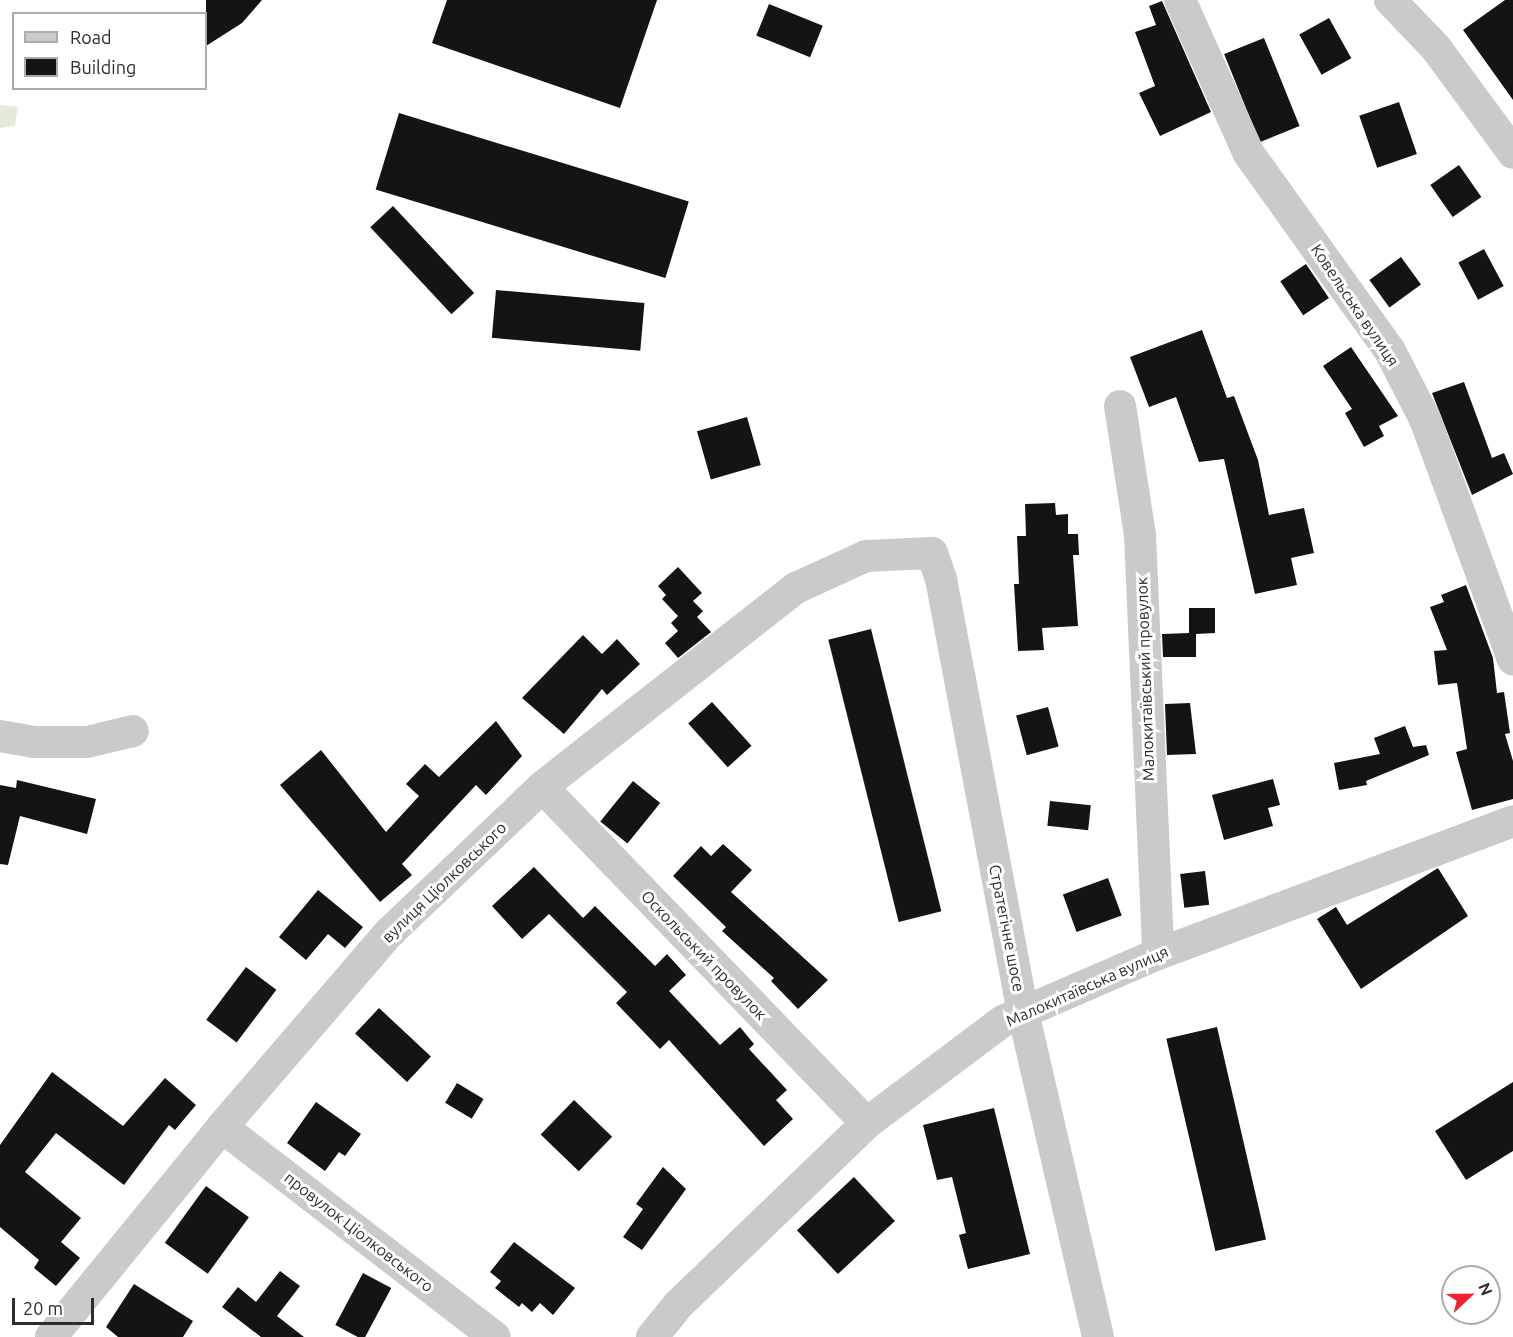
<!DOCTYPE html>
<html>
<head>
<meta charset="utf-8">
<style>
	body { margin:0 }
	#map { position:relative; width:1513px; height:1337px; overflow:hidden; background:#fff; font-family:Ubuntu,sans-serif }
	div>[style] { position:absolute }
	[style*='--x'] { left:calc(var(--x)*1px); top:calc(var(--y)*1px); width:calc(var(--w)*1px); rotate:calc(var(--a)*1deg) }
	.green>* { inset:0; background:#e3ecd9 }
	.building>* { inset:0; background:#141414; transform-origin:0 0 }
	.minor>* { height:32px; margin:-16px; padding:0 16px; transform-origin:16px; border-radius:16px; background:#cacaca }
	span { translate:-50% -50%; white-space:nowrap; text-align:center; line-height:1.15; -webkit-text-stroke:6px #fff; paint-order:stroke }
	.street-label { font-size:16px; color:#2d2d2d }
	.legend { position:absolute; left:12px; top:12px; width:195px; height:78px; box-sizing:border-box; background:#fff; border:2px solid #ababab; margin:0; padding:8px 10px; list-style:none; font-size:18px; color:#2d2d2d }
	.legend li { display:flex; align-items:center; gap:12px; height:30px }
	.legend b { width:30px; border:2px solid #ababab }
	.north { position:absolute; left:1441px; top:1265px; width:60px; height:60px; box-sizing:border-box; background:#fff; border:2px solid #ababab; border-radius:50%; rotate:68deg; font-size:16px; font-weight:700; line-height:24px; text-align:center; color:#2d2d2d }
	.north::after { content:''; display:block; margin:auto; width:21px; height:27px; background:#f3202f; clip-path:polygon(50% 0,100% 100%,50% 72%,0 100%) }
	.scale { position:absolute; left:12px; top:1298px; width:82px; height:27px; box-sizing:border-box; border:3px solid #2d2d2d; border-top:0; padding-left:8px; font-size:18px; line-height:21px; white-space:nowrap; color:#2d2d2d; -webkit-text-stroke:4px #fff; paint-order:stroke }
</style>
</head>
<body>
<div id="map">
	<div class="green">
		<div style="clip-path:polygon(0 105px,18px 107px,15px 126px,0 128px)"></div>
	</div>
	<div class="building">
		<div style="clip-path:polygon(206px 0,262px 0,242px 23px,206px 46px)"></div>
		<div style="clip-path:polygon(447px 0,657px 0,620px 108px,432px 43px)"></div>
		<div style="clip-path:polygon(1505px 0,1513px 0,1513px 100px,1463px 30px)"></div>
		<div style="clip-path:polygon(1162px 1px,1211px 112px,1160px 136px,1139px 93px,1155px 86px,1135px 32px,1156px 25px,1149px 6px)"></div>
		<div style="left:769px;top:4px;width:58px;height:34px;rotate:22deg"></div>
		<div style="left:1329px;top:18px;width:46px;height:34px;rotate:61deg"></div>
		<div style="left:1264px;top:38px;width:95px;height:43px;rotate:68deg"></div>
		<div style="left:1399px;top:102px;width:55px;height:42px;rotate:71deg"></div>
		<div style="left:399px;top:113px;width:303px;height:80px;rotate:17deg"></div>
		<div style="left:1459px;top:165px;width:39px;height:35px;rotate:55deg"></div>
		<div style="left:393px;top:206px;width:119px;height:31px;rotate:47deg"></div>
		<div style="left:1484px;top:249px;width:42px;height:29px;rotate:62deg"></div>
		<div style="left:1401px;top:257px;width:34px;height:39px;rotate:54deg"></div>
		<div style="left:1306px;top:264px;width:41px;height:31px;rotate:56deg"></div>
		<div style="left:496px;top:290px;width:149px;height:48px;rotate:5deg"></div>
		<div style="clip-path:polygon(1202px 330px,1227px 398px,1234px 396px,1258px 460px,1269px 515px,1304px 508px,1314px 553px,1291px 558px,1297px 585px,1255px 594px,1224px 459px,1199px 462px,1176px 397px,1149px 407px,1130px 357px)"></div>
		<div style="clip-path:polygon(1351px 347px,1398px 416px,1379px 426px,1384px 436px,1364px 447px,1345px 413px,1352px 409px,1323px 366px)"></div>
		<div style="clip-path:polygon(1464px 382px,1492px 458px,1504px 453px,1513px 474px,1472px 495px,1432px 393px)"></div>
		<div style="left:747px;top:417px;width:50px;height:52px;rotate:74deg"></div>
		<div style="clip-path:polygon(1055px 503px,1056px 515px,1068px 514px,1068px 534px,1078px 534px,1079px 555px,1073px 555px,1078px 626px,1042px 628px,1044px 650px,1018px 651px,1014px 584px,1019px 584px,1017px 536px,1026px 536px,1025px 504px)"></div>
		<div style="clip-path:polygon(678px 567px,702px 593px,693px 601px,703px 611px,697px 617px,711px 632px,678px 658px,665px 643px,678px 631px,671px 623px,678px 616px,662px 599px,666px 595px,658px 586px)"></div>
		<div style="clip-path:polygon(1466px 585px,1493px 658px,1497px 693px,1504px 692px,1510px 733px,1505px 734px,1513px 761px,1513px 799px,1472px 810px,1456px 752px,1467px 749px,1457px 683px,1438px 685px,1434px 651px,1447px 650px,1430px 607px,1444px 602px,1441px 595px)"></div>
		<div style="clip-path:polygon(1189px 608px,1215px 608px,1215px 633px,1196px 634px,1196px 657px,1163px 657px,1162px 634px,1189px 633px)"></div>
		<div style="left:871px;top:629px;width:291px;height:44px;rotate:76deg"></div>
		<div style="clip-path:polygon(583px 635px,602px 654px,617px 639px,640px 664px,607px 695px,602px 689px,564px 734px,522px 698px)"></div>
		<div style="left:712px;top:702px;width:59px;height:32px;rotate:48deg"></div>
		<div style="clip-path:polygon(1190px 703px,1196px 754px,1167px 755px,1165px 704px)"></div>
		<div style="left:1048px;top:707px;width:41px;height:33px;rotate:75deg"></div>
		<div style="clip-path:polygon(496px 721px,522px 756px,486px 795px,476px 785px,402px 864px,412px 875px,380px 902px,280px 785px,321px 750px,386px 832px,419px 796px,406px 784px,425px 764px,439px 777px)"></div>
		<div style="clip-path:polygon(1405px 726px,1413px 747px,1426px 745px,1429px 755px,1366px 781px,1367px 785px,1339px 790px,1334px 763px,1380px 754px,1374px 738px)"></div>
		<div style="clip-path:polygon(1273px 779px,1280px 805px,1268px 808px,1273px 826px,1224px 840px,1212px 795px)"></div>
		<div style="clip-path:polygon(17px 780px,96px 799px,87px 834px,20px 816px,8px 865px,0 864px,0 785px,16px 788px)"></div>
		<div style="left:633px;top:781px;width:35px;height:52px;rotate:39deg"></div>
		<div style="left:1050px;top:801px;width:41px;height:25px;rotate:6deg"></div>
		<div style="clip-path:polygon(723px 844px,752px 870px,731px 892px,828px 980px,798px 1009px,771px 981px,774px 978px,722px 931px,726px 927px,673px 876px,701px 846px,711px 856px)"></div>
		<div style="clip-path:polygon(534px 867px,583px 918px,595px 906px,655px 966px,667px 954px,686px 975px,669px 991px,720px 1045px,740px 1027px,754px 1044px,749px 1049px,787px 1090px,776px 1100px,793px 1119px,764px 1146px,669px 1040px,660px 1049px,616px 1003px,627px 992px,549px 914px,522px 939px,492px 906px)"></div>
		<div style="clip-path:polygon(1438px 868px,1468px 916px,1361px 989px,1317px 919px,1336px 907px,1347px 925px)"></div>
		<div style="left:1205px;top:871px;width:34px;height:25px;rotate:83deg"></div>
		<div style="left:1108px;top:878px;width:40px;height:48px;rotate:70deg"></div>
		<div style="clip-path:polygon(318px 890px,363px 927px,345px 948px,328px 934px,306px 960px,279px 937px)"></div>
		<div style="left:246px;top:967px;width:38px;height:66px;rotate:37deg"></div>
		<div style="left:379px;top:1008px;width:71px;height:35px;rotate:43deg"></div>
		<div style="left:1217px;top:1027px;width:218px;height:52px;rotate:77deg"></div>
		<div style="clip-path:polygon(52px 1072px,123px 1126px,165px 1078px,196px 1105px,175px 1130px,169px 1125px,124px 1185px,56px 1133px,25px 1172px,81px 1218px,61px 1242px,80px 1258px,56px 1286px,34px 1268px,39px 1260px,0 1227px,0 1145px)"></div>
		<div style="clip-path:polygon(1513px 1082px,1513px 1151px,1466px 1180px,1435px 1131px)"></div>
		<div style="left:457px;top:1083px;width:31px;height:23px;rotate:31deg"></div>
		<div style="left:574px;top:1100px;width:53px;height:48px;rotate:44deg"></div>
		<div style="clip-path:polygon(316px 1102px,361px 1134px,345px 1156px,339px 1152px,325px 1171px,287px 1143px)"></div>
		<div style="clip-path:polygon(994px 1108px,1030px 1254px,968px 1269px,959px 1235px,966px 1233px,952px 1177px,937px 1180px,923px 1125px)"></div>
		<div style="clip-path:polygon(663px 1167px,686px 1189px,642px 1250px,623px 1237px,643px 1209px,636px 1204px)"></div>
		<div style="left:854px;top:1177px;width:60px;height:78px;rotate:47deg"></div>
		<div style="left:206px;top:1186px;width:53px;height:70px;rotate:36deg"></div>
		<div style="clip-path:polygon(514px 1242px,575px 1288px,553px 1315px,540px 1303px,532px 1312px,522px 1303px,519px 1307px,495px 1288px,501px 1281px,490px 1272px)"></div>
		<div style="clip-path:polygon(280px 1271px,300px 1286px,277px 1316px,304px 1337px,261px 1337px,222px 1307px,238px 1287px,256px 1302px)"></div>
		<div style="left:363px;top:1273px;width:32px;height:59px;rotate:28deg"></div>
		<div style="clip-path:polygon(134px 1284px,193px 1321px,183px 1337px,118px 1337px,106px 1327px)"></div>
	</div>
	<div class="minor">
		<div style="--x:1180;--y:0;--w:169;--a:65.9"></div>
		<div style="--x:1249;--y:154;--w:242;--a:54.4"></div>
		<div style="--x:1390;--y:351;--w:76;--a:62.8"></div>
		<div style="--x:1425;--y:419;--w:256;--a:69.9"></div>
		<div style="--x:1390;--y:0;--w:66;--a:46.2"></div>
		<div style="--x:1436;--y:48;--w:130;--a:53.7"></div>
		<div style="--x:1120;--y:406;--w:131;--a:81.2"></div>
		<div style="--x:1140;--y:535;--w:419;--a:87.5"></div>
		<div style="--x:0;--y:736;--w:35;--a:10"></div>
		<div style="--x:34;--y:742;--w:53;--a:0"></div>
		<div style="--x:87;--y:742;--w:47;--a:-13.4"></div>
		<div style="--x:542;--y:787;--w:467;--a:46"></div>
		<div style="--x:222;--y:1127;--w:344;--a:37.6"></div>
		<div style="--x:51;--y:1337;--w:271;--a:-50.8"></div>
		<div style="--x:222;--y:1127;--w:257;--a:-49.3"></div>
		<div style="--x:390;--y:932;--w:210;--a:-43.6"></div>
		<div style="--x:542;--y:787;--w:323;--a:-38.1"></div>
		<div style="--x:796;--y:588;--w:77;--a:-24.6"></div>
		<div style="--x:866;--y:556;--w:66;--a:-2.6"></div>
		<div style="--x:932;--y:553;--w:28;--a:71"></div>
		<div style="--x:941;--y:579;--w:441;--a:79.3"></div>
		<div style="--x:1023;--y:1012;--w:334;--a:77"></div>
		<div style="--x:652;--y:1337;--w:43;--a:-50.7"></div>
		<div style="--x:679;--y:1304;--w:261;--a:-43.9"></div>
		<div style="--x:867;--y:1123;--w:170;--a:-36.9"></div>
		<div style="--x:1003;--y:1021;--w:169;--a:-23.4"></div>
		<div style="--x:1158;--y:954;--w:379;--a:-20.5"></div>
	</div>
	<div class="street-label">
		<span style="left:1355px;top:305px;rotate:56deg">Ковельська вулиця</span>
		<span style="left:1145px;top:679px;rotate:-92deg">Малокитаївський провулок</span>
		<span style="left:444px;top:882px;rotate:-44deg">вулиця Ціолковського</span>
		<span style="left:1007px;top:928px;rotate:79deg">Стратегічне шосе</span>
		<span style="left:704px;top:955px;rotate:46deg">Оскольський провулок</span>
		<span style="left:1087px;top:986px;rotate:-24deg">Малокитаївська вулиця</span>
		<span style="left:359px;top:1232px;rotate:38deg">провулок Ціолковського</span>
	</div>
	<ul class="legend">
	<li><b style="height:8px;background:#cacaca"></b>Road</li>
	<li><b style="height:16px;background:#141414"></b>Building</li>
	</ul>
	<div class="north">N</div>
	<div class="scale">20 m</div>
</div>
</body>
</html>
